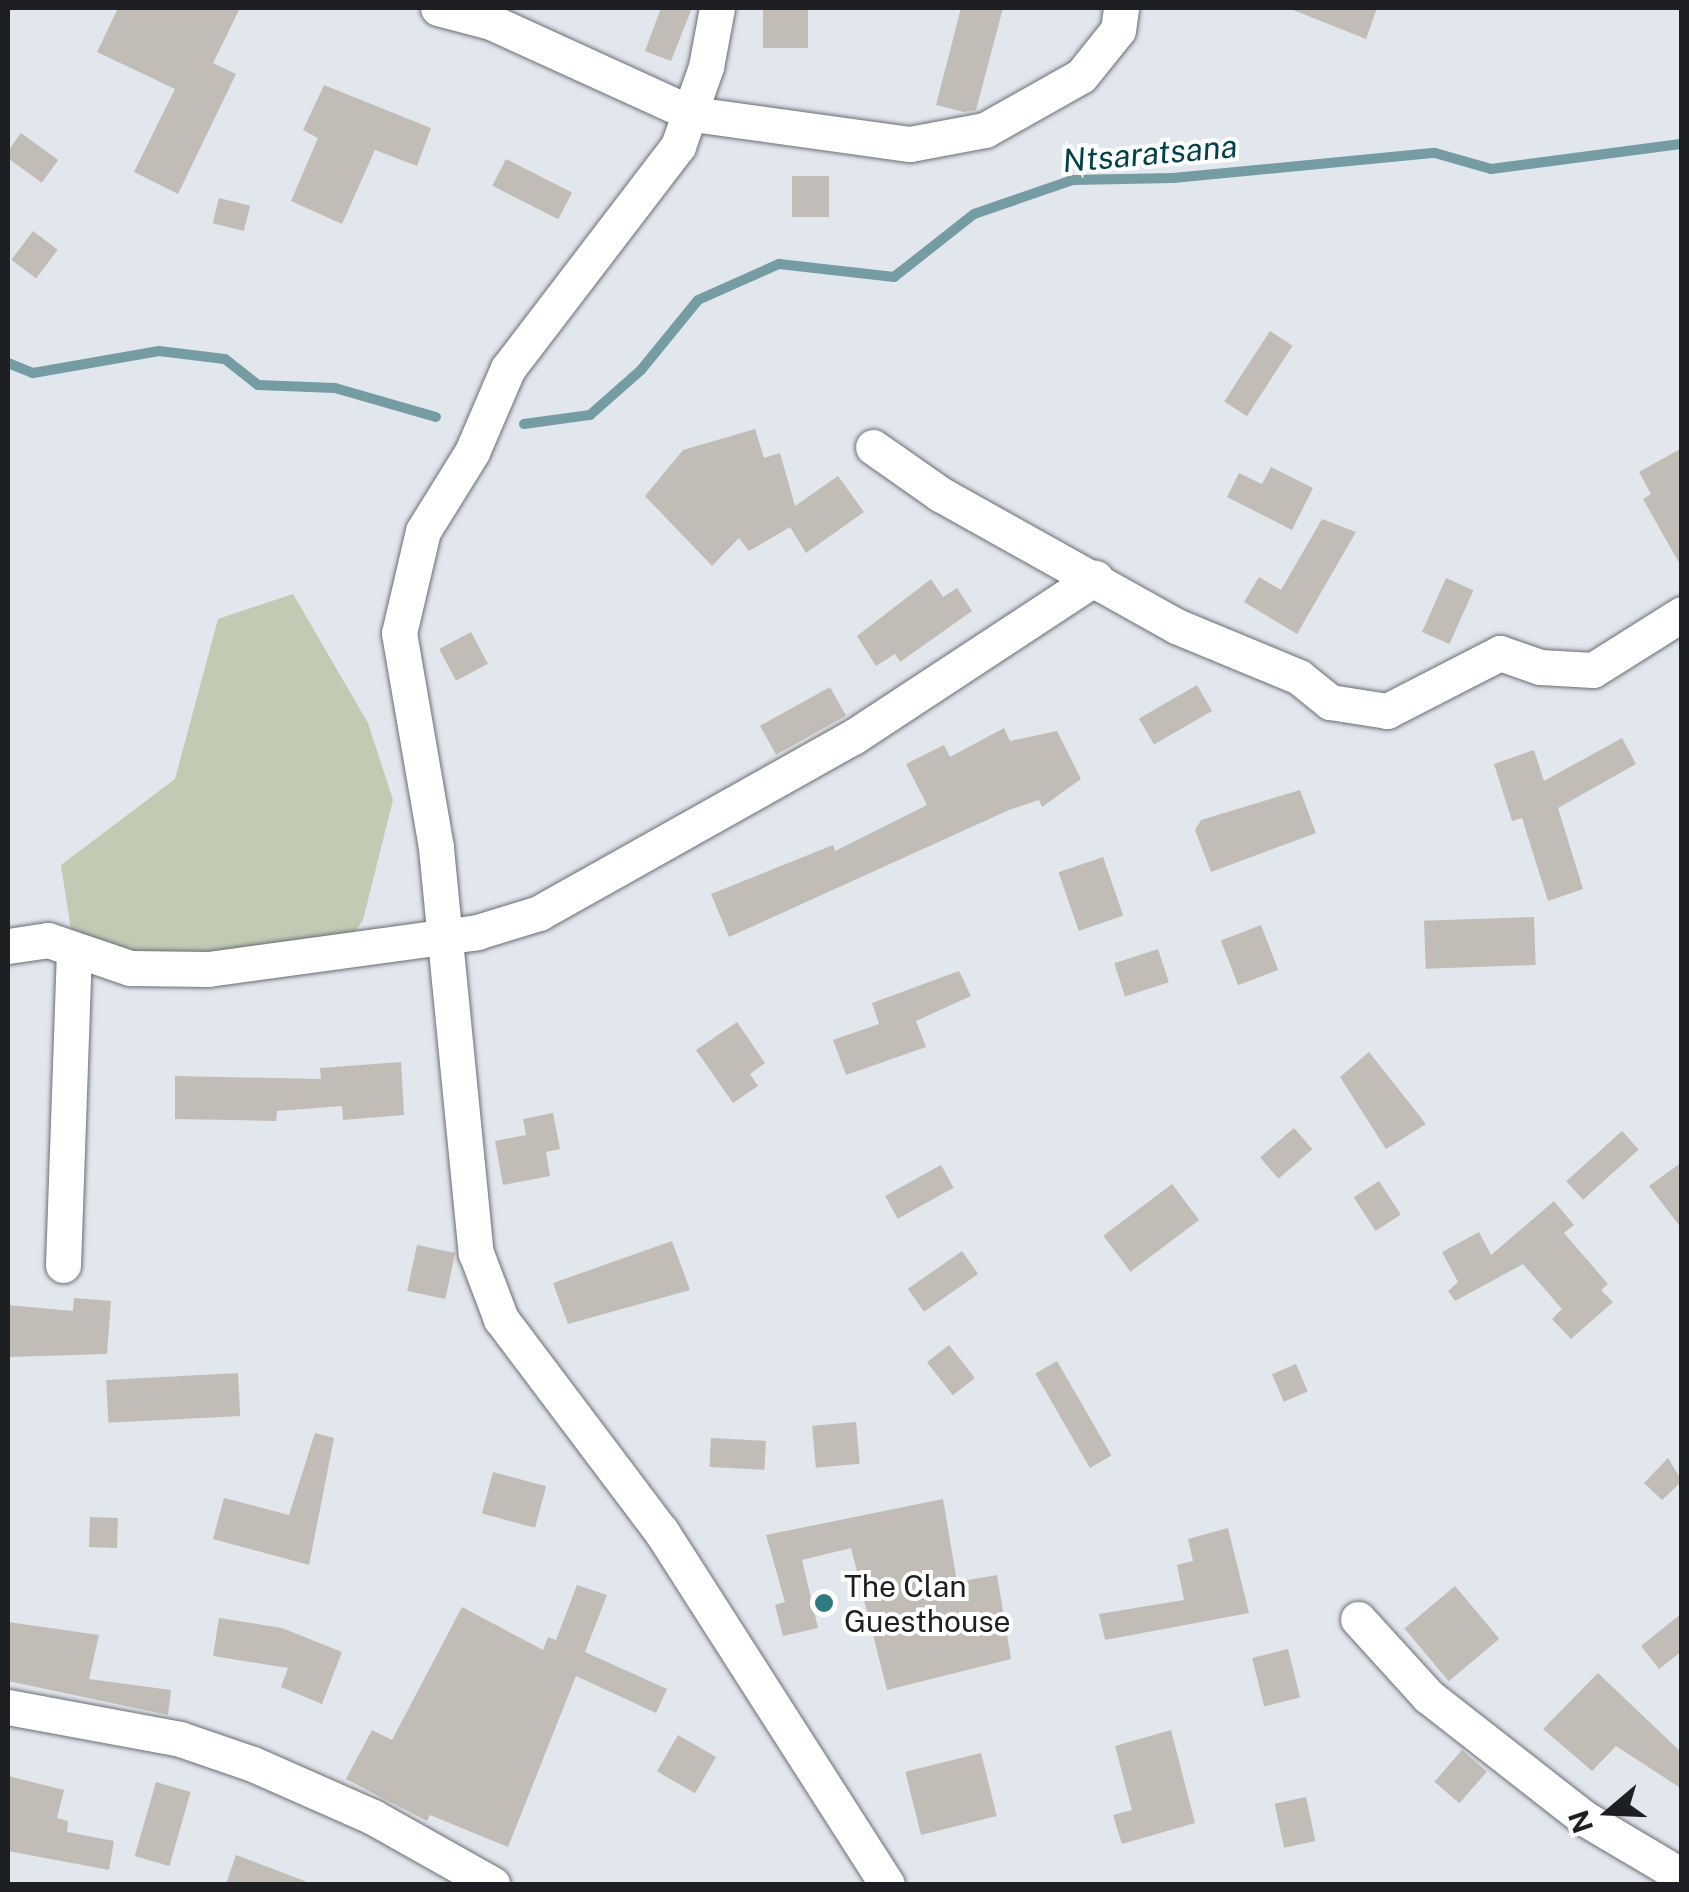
<!DOCTYPE html>
<html>
<head>
<meta charset="utf-8">
<style>
	body { margin:0 }
	#map { position:relative; width:1689px; height:1892px; overflow:hidden; background:#e2e6ed; font-family:"Public Sans",sans-serif }
	div>[style] { position:absolute }
	[style*='--x'] { left:calc(var(--x)*1px); top:calc(var(--y)*1px); width:calc(var(--w)*1px); rotate:calc(var(--a)*1deg) }
	.green>* { inset:0; background:#c2cab4 }
	.stream>* { height:10px; margin:-5px; padding:0 5px; transform-origin:5px; border-radius:5px; background:#759ca3 }
	.building>* { inset:0; background:#c1bdb6; transform-origin:0 0 }
	.roads { filter:drop-shadow(0 0 2px #6a6e74) drop-shadow(0 0 2px #6a6e74) }
	.minor>* { height:35px; margin:-17.5px; padding:0 17.5px; transform-origin:17.5px; border-radius:17.5px; background:#fff }
	.dots>* { width:28px; height:28px; translate:-50% -50%; box-sizing:border-box; border:5px solid #fff; border-radius:50% }
	span { translate:-50% -50%; white-space:nowrap; text-align:center; line-height:1.15; -webkit-text-stroke:8px #fff; paint-order:stroke }
	.poi-label { font-size:30px; color:#1e1f22 }
	.left { translate:0 -50%; text-align:left }
	.water-label { font-size:32px; color:#01424a; font-style:italic }
	.frame { position:absolute; inset:0; border:10px solid #1e1f22; pointer-events:none }
	.north { position:absolute; left:1559px; top:1762px; width:100px; height:100px; -webkit-text-stroke:8px #fff; paint-order:stroke; rotate:251deg; font-size:28px; font-weight:700; line-height:40px; text-align:center; color:#1e1f22 }
	.north::after { content:''; display:block; margin:auto; width:35px; height:45px; background:#1e1f22; clip-path:polygon(50% 0,100% 100%,50% 72%,0 100%) }
</style>
</head>
<body>
<div id="map">
	<div class="green">
		<div style="clip-path:polygon(293px 594px,368px 723px,393px 800px,363px 920px,347px 944px,281px 955px,125px 954px,71px 930px,61px 865px,175px 779px,218px 619px)"></div>
	</div>
	<div class="stream">
		<div style="--x:8;--y:363;--w:27;--a:22"></div>
		<div style="--x:33;--y:373;--w:128;--a:-9.9"></div>
		<div style="--x:159;--y:351;--w:66;--a:6.9"></div>
		<div style="--x:225;--y:359;--w:42;--a:38.2"></div>
		<div style="--x:258;--y:385;--w:77;--a:2.2"></div>
		<div style="--x:335;--y:388;--w:105;--a:16"></div>
		<div style="--x:524;--y:424;--w:67;--a:-7.8"></div>
		<div style="--x:590;--y:415;--w:68;--a:-41.4"></div>
		<div style="--x:641;--y:370;--w:90;--a:-50.8"></div>
		<div style="--x:698;--y:300;--w:89;--a:-24"></div>
		<div style="--x:779;--y:264;--w:116;--a:6.4"></div>
		<div style="--x:894;--y:277;--w:102;--a:-38.2"></div>
		<div style="--x:974;--y:214;--w:105;--a:-19"></div>
		<div style="--x:1073;--y:180;--w:100;--a:-1.1"></div>
		<div style="--x:1173;--y:178;--w:263;--a:-5.5"></div>
		<div style="--x:1435;--y:153;--w:58;--a:15.9"></div>
		<div style="--x:1491;--y:169;--w:193;--a:-7.5"></div>
	</div>
	<div class="building">
		<div style="clip-path:polygon(118px 8px,240px 8px,213px 63px,236px 74px,178px 194px,134px 172px,175px 89px,97px 52px)"></div>
		<div style="clip-path:polygon(661px 8px,692px 8px,671px 61px,645px 51px)"></div>
		<div style="left:763px;top:8px;width:45px;height:40px"></div>
		<div style="clip-path:polygon(961px 8px,1003px 8px,976px 110px,964px 112px,936px 105px)"></div>
		<div style="clip-path:polygon(1288px 8px,1377px 8px,1366px 39px)"></div>
		<div style="clip-path:polygon(324px 85px,431px 128px,417px 166px,375px 150px,342px 224px,291px 201px,318px 138px,303px 130px)"></div>
		<div style="left:21px;top:133px;width:46px;height:28px;rotate:36deg"></div>
		<div style="left:506px;top:159px;width:74px;height:30px;rotate:27deg"></div>
		<div style="left:792px;top:176px;width:37px;height:41px"></div>
		<div style="left:219px;top:198px;width:32px;height:26px;rotate:14deg"></div>
		<div style="left:33px;top:231px;width:31px;height:36px;rotate:37deg"></div>
		<div style="left:1270px;top:331px;width:27px;height:84px;rotate:33deg"></div>
		<div style="clip-path:polygon(755px 429px,764px 458px,780px 453px,795px 506px,838px 476px,864px 512px,806px 553px,790px 527px,749px 551px,739px 538px,712px 566px,645px 496px,683px 450px)"></div>
		<div style="clip-path:polygon(1682px 448px,1682px 568px,1643px 499px,1651px 494px,1639px 472px)"></div>
		<div style="clip-path:polygon(1271px 467px,1313px 488px,1292px 530px,1227px 497px,1239px 473px,1262px 484px)"></div>
		<div style="clip-path:polygon(1322px 519px,1356px 532px,1297px 634px,1244px 602px,1259px 577px,1281px 590px)"></div>
		<div style="left:1446px;top:578px;width:30px;height:59px;rotate:24deg"></div>
		<div style="clip-path:polygon(931px 579px,943px 597px,957px 588px,972px 611px,900px 662px,895px 654px,876px 666px,857px 636px)"></div>
		<div style="left:471px;top:632px;width:36px;height:36px;rotate:62deg"></div>
		<div style="left:1197px;top:685px;width:30px;height:67px;rotate:60deg"></div>
		<div style="left:830px;top:687px;width:33px;height:80px;rotate:61deg"></div>
		<div style="clip-path:polygon(1004px 728px,1010px 741px,1057px 731px,1081px 779px,1042px 807px,1039px 800px,1009px 810px,729px 937px,711px 894px,833px 845px,835px 851px,927px 805px,906px 764px,944px 745px,950px 757px)"></div>
		<div style="clip-path:polygon(1622px 738px,1636px 764px,1558px 808px,1583px 889px,1548px 901px,1522px 818px,1512px 821px,1494px 764px,1534px 750px,1544px 781px)"></div>
		<div style="clip-path:polygon(1300px 790px,1316px 833px,1211px 872px,1195px 830px,1201px 820px)"></div>
		<div style="left:1103px;top:857px;width:62px;height:47px;rotate:71deg"></div>
		<div style="left:1534px;top:917px;width:48px;height:110px;rotate:88deg"></div>
		<div style="left:1261px;top:925px;width:48px;height:43px;rotate:69deg"></div>
		<div style="left:1158px;top:949px;width:35px;height:46px;rotate:72deg"></div>
		<div style="clip-path:polygon(959px 971px,971px 996px,916px 1021px,926px 1047px,846px 1075px,833px 1040px,879px 1024px,872px 1003px)"></div>
		<div style="clip-path:polygon(737px 1022px,765px 1063px,750px 1074px,758px 1086px,733px 1103px,696px 1050px)"></div>
		<div style="clip-path:polygon(1369px 1052px,1426px 1124px,1386px 1149px,1340px 1077px)"></div>
		<div style="clip-path:polygon(401px 1062px,404px 1115px,343px 1120px,342px 1106px,277px 1111px,276px 1121px,175px 1119px,175px 1076px,321px 1079px,320px 1068px)"></div>
		<div style="clip-path:polygon(553px 1113px,560px 1149px,546px 1152px,550px 1176px,503px 1185px,495px 1141px,526px 1135px,523px 1119px)"></div>
		<div style="left:1294px;top:1128px;width:28px;height:45px;rotate:49deg"></div>
		<div style="left:1622px;top:1131px;width:25px;height:75px;rotate:48deg"></div>
		<div style="clip-path:polygon(1682px 1162px,1682px 1229px,1649px 1186px)"></div>
		<div style="left:941px;top:1165px;width:26px;height:64px;rotate:61deg"></div>
		<div style="left:1379px;top:1181px;width:40px;height:30px;rotate:57deg"></div>
		<div style="left:1172px;top:1184px;width:45px;height:86px;rotate:53deg"></div>
		<div style="clip-path:polygon(1554px 1201px,1574px 1225px,1564px 1233px,1608px 1284px,1601px 1290px,1613px 1302px,1571px 1339px,1552px 1319px,1562px 1309px,1523px 1264px,1455px 1301px,1448px 1291px,1458px 1282px,1442px 1252px,1479px 1232px,1491px 1255px)"></div>
		<div style="clip-path:polygon(672px 1241px,690px 1290px,568px 1324px,553px 1283px)"></div>
		<div style="left:417px;top:1245px;width:39px;height:47px;rotate:12deg"></div>
		<div style="left:962px;top:1251px;width:28px;height:66px;rotate:55deg"></div>
		<div style="clip-path:polygon(74px 1298px,111px 1301px,107px 1354px,8px 1357px,8px 1305px,73px 1311px)"></div>
		<div style="left:949px;top:1345px;width:42px;height:28px;rotate:52deg"></div>
		<div style="left:1057px;top:1361px;width:109px;height:25px;rotate:60deg"></div>
		<div style="left:1296px;top:1364px;width:30px;height:26px;rotate:67deg"></div>
		<div style="left:238px;top:1373px;width:43px;height:132px;rotate:87deg"></div>
		<div style="left:856px;top:1422px;width:42px;height:44px;rotate:85deg"></div>
		<div style="clip-path:polygon(315px 1433px,334px 1438px,309px 1565px,213px 1539px,224px 1498px,289px 1515px)"></div>
		<div style="left:711px;top:1438px;width:55px;height:29px;rotate:3deg"></div>
		<div style="clip-path:polygon(1668px 1458px,1682px 1481px,1662px 1500px,1644px 1483px)"></div>
		<div style="left:493px;top:1472px;width:55px;height:43px;rotate:15deg"></div>
		<div style="clip-path:polygon(943px 1499px,957px 1582px,997px 1575px,1011px 1659px,887px 1690px,851px 1548px,802px 1560px,818px 1628px,783px 1636px,775px 1605px,785px 1602px,766px 1535px)"></div>
		<div style="left:90px;top:1517px;width:28px;height:30px;rotate:2deg"></div>
		<div style="clip-path:polygon(1228px 1528px,1249px 1613px,1105px 1640px,1099px 1614px,1184px 1600px,1177px 1565px,1193px 1561px,1188px 1539px)"></div>
		<div style="clip-path:polygon(577px 1585px,607px 1595px,585px 1652px,667px 1689px,656px 1713px,576px 1676px,508px 1847px,430px 1815px,427px 1821px,346px 1779px,372px 1730px,392px 1740px,462px 1607px,543px 1650px,548px 1637px,556px 1640px)"></div>
		<div style="left:1455px;top:1586px;width:69px;height:66px;rotate:50deg"></div>
		<div style="clip-path:polygon(1682px 1613px,1682px 1651px,1659px 1669px,1641px 1646px)"></div>
		<div style="clip-path:polygon(219px 1618px,282px 1628px,342px 1652px,322px 1704px,281px 1687px,288px 1668px,213px 1656px)"></div>
		<div style="clip-path:polygon(8px 1622px,99px 1635px,89px 1679px,171px 1690px,168px 1715px,8px 1681px)"></div>
		<div style="left:1288px;top:1649px;width:50px;height:37px;rotate:76deg"></div>
		<div style="clip-path:polygon(1598px 1673px,1682px 1753px,1682px 1789px,1616px 1746px,1592px 1771px,1543px 1729px)"></div>
		<div style="clip-path:polygon(1171px 1730px,1195px 1823px,1122px 1844px,1113px 1815px,1132px 1810px,1115px 1746px)"></div>
		<div style="left:678px;top:1735px;width:44px;height:42px;rotate:30deg"></div>
		<div style="left:1462px;top:1750px;width:33px;height:42px;rotate:41deg"></div>
		<div style="left:981px;top:1753px;width:65px;height:78px;rotate:76deg"></div>
		<div style="clip-path:polygon(8px 1776px,64px 1790px,57px 1818px,68px 1821px,67px 1832px,114px 1841px,109px 1870px,8px 1851px)"></div>
		<div style="left:156px;top:1782px;width:36px;height:77px;rotate:16deg"></div>
		<div style="left:1306px;top:1797px;width:45px;height:32px;rotate:78deg"></div>
		<div style="clip-path:polygon(236px 1855px,307px 1882px,306px 1884px,226px 1884px)"></div>
	</div>
	<div class="roads">
		<div class="minor">
			<div style="--x:438;--y:8;--w:55;--a:14.8"></div>
			<div style="--x:491;--y:22;--w:222;--a:24.5"></div>
			<div style="--x:693;--y:114;--w:219;--a:7.9"></div>
			<div style="--x:910;--y:144;--w:76;--a:-10.6"></div>
			<div style="--x:985;--y:130;--w:110;--a:-29.4"></div>
			<div style="--x:1081;--y:76;--w:59;--a:-51.2"></div>
			<div style="--x:1118;--y:30;--w:22;--a:-82"></div>
			<div style="--x:717;--y:8;--w:60;--a:100.6"></div>
			<div style="--x:706;--y:67;--w:84;--a:109.5"></div>
			<div style="--x:678;--y:146;--w:280;--a:127.4"></div>
			<div style="--x:508;--y:368;--w:91;--a:113.2"></div>
			<div style="--x:472;--y:452;--w:93;--a:121.8"></div>
			<div style="--x:423;--y:531;--w:105;--a:103.2"></div>
			<div style="--x:399;--y:633;--w:218;--a:80.2"></div>
			<div style="--x:436;--y:848;--w:407;--a:84.4"></div>
			<div style="--x:476;--y:1253;--w:71;--a:69.3"></div>
			<div style="--x:501;--y:1319;--w:266;--a:53"></div>
			<div style="--x:661;--y:1531;--w:419;--a:57.4"></div>
			<div style="--x:873;--y:447;--w:82;--a:35"></div>
			<div style="--x:940;--y:494;--w:270;--a:29.2"></div>
			<div style="--x:1176;--y:626;--w:133;--a:22.5"></div>
			<div style="--x:1299;--y:677;--w:40;--a:39"></div>
			<div style="--x:1330;--y:702;--w:58;--a:9"></div>
			<div style="--x:1387;--y:711;--w:127;--a:-27.2"></div>
			<div style="--x:1500;--y:653;--w:42;--a:19.3"></div>
			<div style="--x:1540;--y:667;--w:53;--a:3.2"></div>
			<div style="--x:1593;--y:670;--w:105;--a:-32.2"></div>
			<div style="--x:8;--y:946;--w:40;--a:-8.5"></div>
			<div style="--x:48;--y:940;--w:87;--a:18.9"></div>
			<div style="--x:130;--y:968;--w:78;--a:0.7"></div>
			<div style="--x:208;--y:969;--w:272;--a:-7.8"></div>
			<div style="--x:477;--y:932;--w:65;--a:-17"></div>
			<div style="--x:539;--y:913;--w:360;--a:-29.3"></div>
			<div style="--x:853;--y:737;--w:290;--a:-33.3"></div>
			<div style="--x:63;--y:1265;--w:315;--a:-88"></div>
			<div style="--x:1358;--y:1619;--w:104;--a:47.7"></div>
			<div style="--x:1428;--y:1696;--w:198;--a:38"></div>
			<div style="--x:1584;--y:1818;--w:114;--a:30.6"></div>
			<div style="--x:8;--y:1707;--w:175;--a:10.5"></div>
			<div style="--x:180;--y:1739;--w:77;--a:18.9"></div>
			<div style="--x:253;--y:1764;--w:131;--a:23.8"></div>
			<div style="--x:373;--y:1817;--w:137;--a:29.4"></div>
		</div>
	</div>
	<div class="dots">
		<div style="left:824px;top:1603px;background:#327a81"></div>
	</div>
	<div class="poi-label">
		<span class="left" style="left:844px;top:1603px">The Clan<br>Guesthouse</span>
	</div>
	<div class="water-label">
		<span style="left:1150px;top:154px;rotate:-5deg">Ntsaratsana</span>
	</div>
	<div class="frame"></div>
	<div class="north">N</div>
</div>
</body>
</html>
